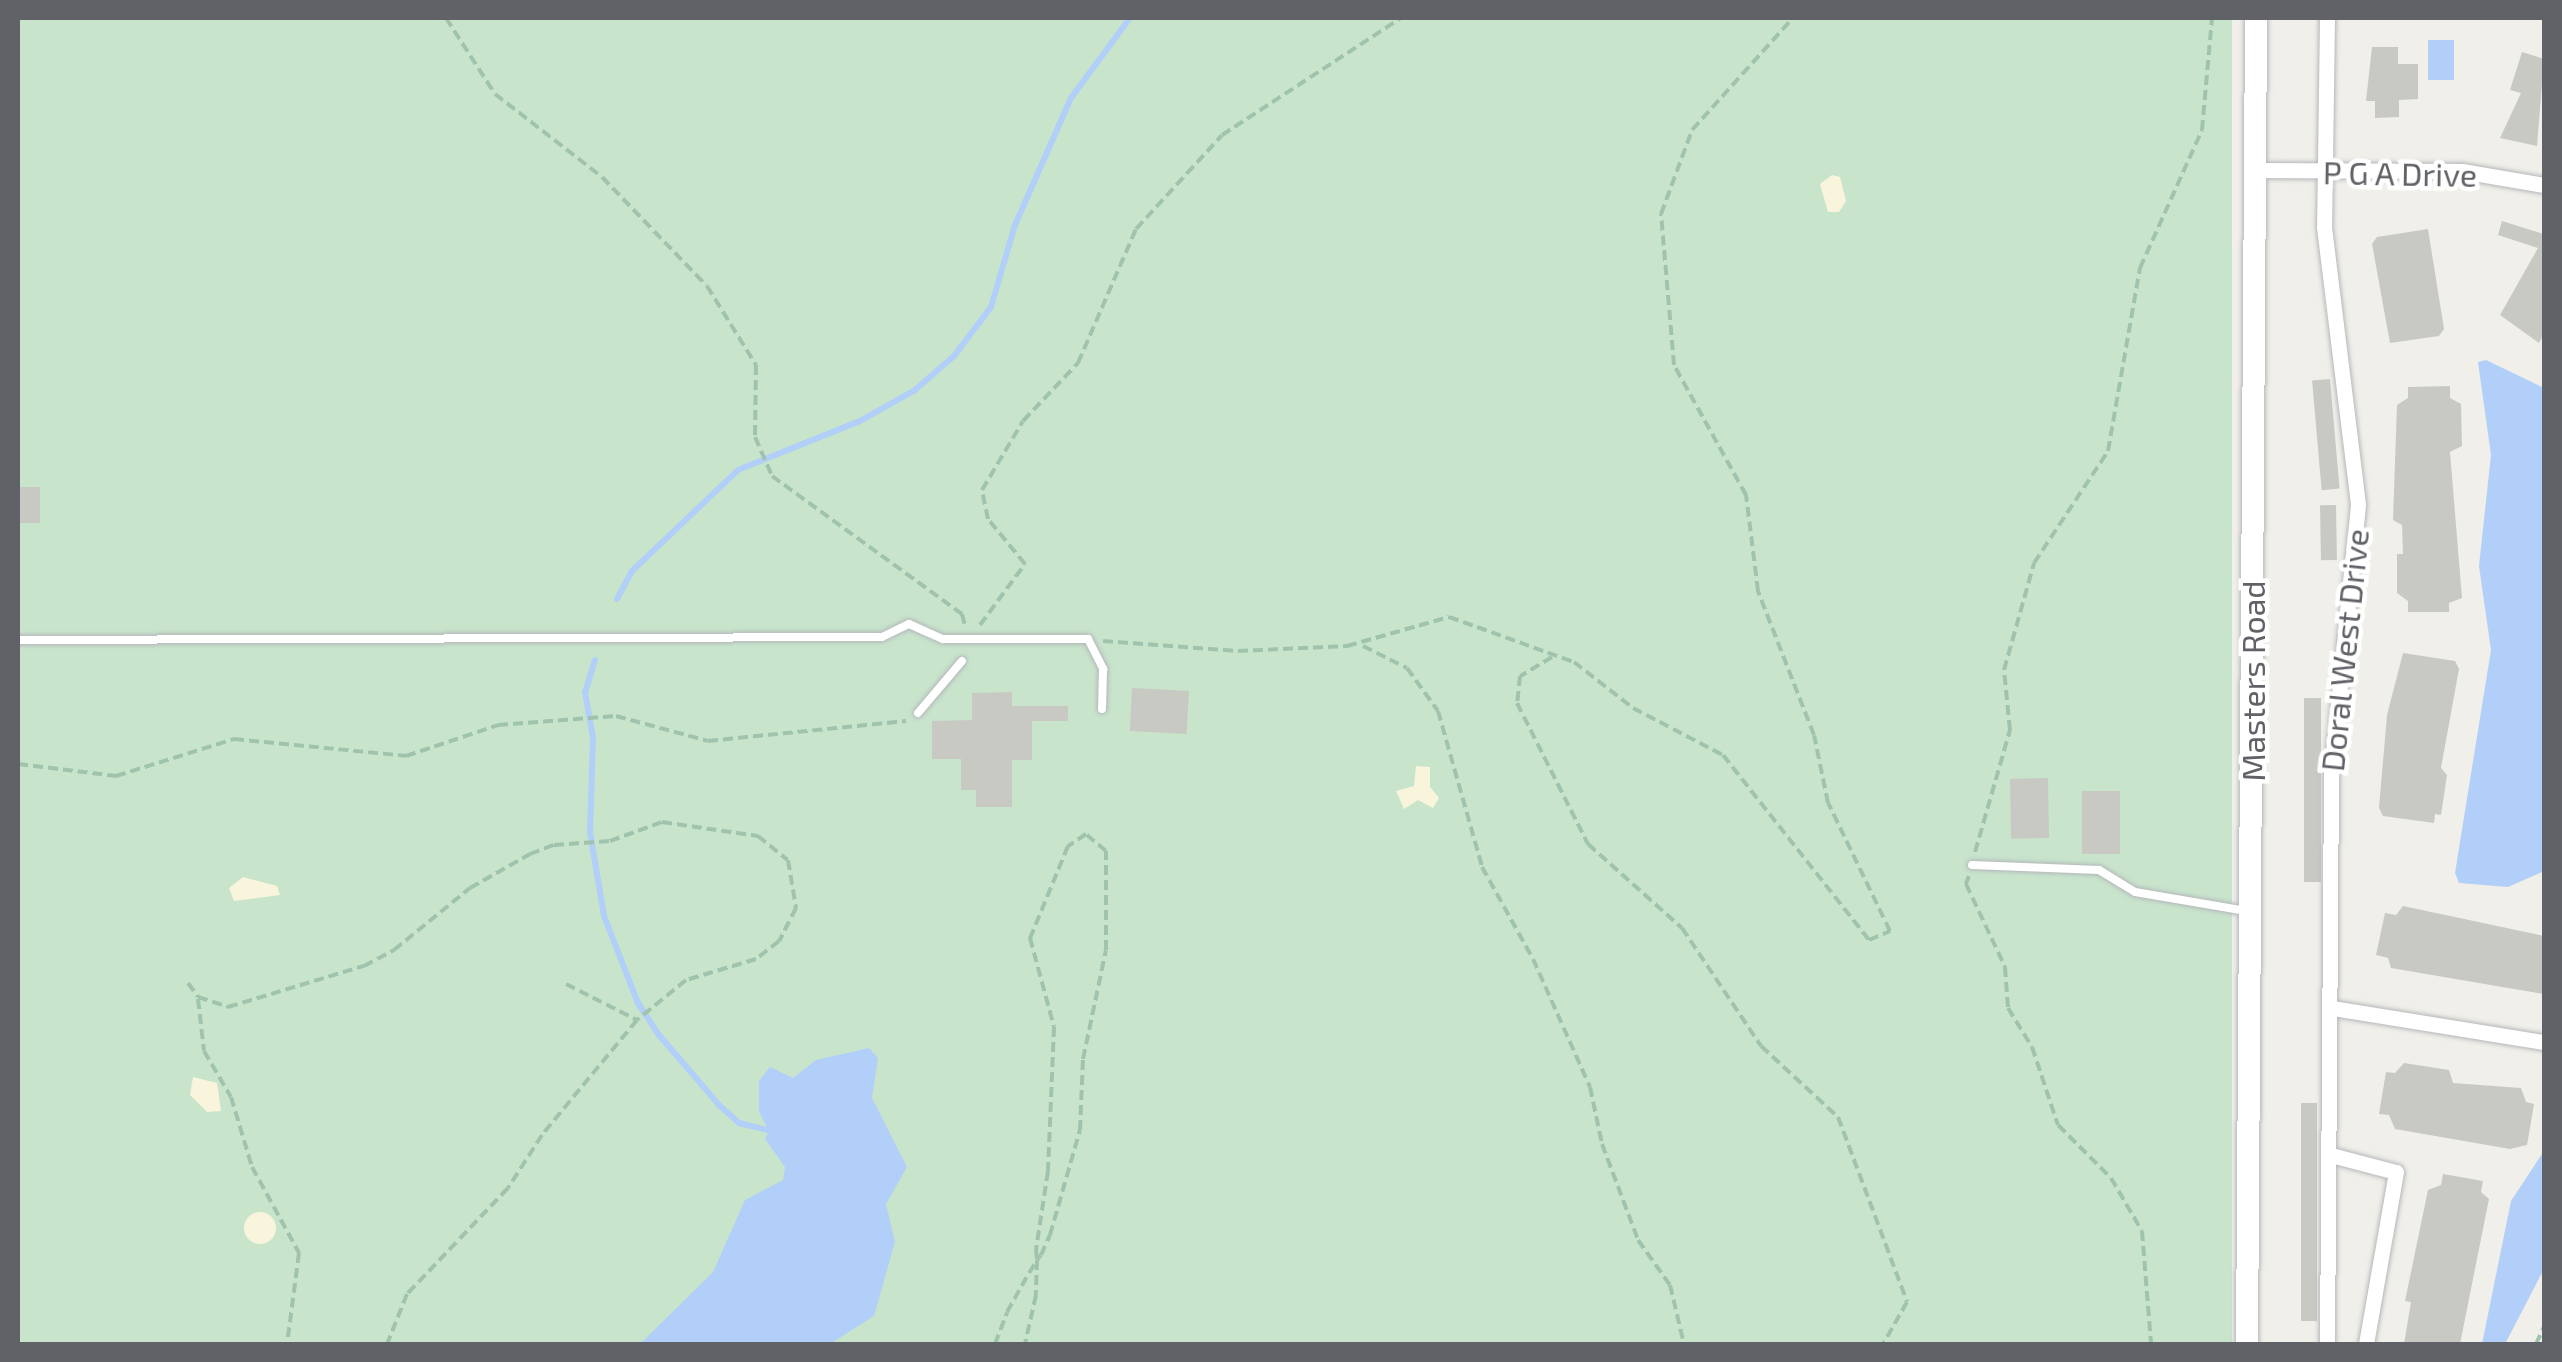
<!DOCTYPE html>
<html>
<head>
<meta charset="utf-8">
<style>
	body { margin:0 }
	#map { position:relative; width:2562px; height:1362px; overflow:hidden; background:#f0efe9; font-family:"Exo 2",sans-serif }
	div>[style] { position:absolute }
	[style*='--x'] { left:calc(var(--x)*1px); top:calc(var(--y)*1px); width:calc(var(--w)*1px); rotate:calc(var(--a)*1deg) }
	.green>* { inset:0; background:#c8e5cc; transform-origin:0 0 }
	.sand>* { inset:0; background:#f8f5dc }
	.round { border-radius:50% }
	.water>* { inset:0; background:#b1cff8; transform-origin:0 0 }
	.stream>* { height:6px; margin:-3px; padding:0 3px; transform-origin:3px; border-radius:3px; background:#b1cff8 }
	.building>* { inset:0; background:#c9c9c3; transform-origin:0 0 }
	.path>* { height:4px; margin-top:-2px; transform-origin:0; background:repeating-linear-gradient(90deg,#a0c3ae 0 10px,transparent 0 15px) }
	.roads { filter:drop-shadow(0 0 2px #b5b7bb) drop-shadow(0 0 2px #b5b7bb) }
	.lane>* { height:8px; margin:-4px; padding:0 4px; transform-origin:4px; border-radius:4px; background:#fff }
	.street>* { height:15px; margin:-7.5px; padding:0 7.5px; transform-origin:7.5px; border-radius:7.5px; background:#fff }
	.secondary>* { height:22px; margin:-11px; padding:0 11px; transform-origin:11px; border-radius:11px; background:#fff }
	span { translate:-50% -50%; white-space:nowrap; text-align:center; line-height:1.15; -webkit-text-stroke:9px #fff; paint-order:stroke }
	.street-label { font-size:32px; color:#606267 }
	.frame { position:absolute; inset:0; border:20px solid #606267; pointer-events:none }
</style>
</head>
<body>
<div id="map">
	<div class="green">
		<div style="left:18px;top:18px;width:2214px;height:1326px"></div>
	</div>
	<div class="sand">
		<div style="clip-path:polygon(1832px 175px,1840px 177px,1846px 201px,1839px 212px,1828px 212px,1820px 184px)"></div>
		<div style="clip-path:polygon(1416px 766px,1430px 767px,1430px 787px,1439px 798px,1433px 808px,1418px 800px,1404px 809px,1396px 791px,1414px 786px)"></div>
		<div style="clip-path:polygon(243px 877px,277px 886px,280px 895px,234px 901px,229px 888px)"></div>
		<div style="clip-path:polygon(193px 1077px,217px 1083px,221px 1111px,207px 1112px,190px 1095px)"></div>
		<div class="round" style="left:244px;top:1212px;width:32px;height:32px"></div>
	</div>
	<div class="water">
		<div style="left:2428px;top:40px;width:26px;height:40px"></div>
		<div style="clip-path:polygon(2486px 360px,2544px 388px,2544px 871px,2508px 887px,2459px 883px,2455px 873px,2491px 650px,2479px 566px,2491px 455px,2478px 362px)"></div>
		<div style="clip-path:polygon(869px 1048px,878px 1058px,872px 1098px,907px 1167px,886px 1204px,895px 1242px,874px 1316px,830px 1344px,640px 1344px,713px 1272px,745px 1200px,783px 1180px,785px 1167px,765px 1139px,769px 1131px,759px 1112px,759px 1081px,770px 1067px,793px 1078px,816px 1060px)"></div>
		<div style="clip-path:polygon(2544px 1151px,2544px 1269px,2505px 1344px,2482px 1344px,2511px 1201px)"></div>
	</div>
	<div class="stream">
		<div style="--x:617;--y:599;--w:32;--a:-62"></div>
		<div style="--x:632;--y:571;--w:146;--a:-43.6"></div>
		<div style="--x:738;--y:470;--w:131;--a:-21.9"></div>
		<div style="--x:860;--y:421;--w:63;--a:-29.4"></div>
		<div style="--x:915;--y:390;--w:52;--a:-41.1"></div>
		<div style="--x:954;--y:356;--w:61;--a:-52.9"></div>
		<div style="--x:991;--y:307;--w:85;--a:-73.7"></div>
		<div style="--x:1015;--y:225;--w:139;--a:-66.2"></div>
		<div style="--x:1071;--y:98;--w:99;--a:-53.6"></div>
		<div style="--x:595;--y:660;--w:34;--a:107"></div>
		<div style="--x:585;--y:692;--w:47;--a:80.1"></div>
		<div style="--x:593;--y:738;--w:94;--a:91.8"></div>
		<div style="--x:590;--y:832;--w:85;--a:80.5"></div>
		<div style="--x:604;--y:916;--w:93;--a:68.7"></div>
		<div style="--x:638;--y:1003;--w:38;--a:57"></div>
		<div style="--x:659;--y:1035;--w:92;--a:49.4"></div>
		<div style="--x:719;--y:1105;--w:27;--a:42"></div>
		<div style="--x:739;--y:1123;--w:32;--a:14"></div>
	</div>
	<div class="building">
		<div style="clip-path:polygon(2372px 47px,2398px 47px,2398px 64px,2418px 64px,2418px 99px,2399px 100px,2399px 117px,2375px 118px,2375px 101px,2366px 101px)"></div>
		<div style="clip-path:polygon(2522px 52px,2544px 59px,2537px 146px,2500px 138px,2521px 93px,2510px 90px)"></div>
		<div style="clip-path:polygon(2502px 221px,2544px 234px,2544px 334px,2539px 343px,2500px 315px,2538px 248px,2498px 235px)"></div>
		<div style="clip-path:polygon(2428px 229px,2444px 329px,2439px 336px,2390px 343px,2372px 244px,2377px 237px)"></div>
		<div style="left:2330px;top:379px;width:110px;height:18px;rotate:85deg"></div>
		<div style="clip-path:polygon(2450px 386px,2450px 398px,2461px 404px,2462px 446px,2450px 452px,2462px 598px,2449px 603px,2449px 612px,2408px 612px,2408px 601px,2397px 593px,2397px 554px,2403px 554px,2402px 525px,2393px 520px,2397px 405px,2408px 398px,2408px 387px)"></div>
		<div style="left:18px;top:487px;width:22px;height:36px"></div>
		<div style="left:2336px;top:505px;width:55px;height:16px;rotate:89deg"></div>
		<div style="clip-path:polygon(2403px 653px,2455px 661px,2459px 669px,2441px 768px,2447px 775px,2441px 815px,2435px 814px,2434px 823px,2383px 816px,2379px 808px,2387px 715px)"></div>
		<div style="left:1132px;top:688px;width:57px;height:43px;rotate:3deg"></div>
		<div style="clip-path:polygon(1012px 692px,1012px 706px,1068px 706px,1068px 721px,1032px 721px,1032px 760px,1012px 760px,1012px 807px,976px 807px,976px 790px,961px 790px,961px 759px,932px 759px,932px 721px,972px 720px,972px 693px)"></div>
		<div style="left:2304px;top:698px;width:17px;height:184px"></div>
		<div style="left:2048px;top:778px;width:60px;height:38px;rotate:89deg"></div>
		<div style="left:2082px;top:791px;width:38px;height:63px"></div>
		<div style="clip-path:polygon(2403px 906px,2544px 936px,2544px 994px,2391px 968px,2388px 958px,2376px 955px,2385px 913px,2396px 915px)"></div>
		<div style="clip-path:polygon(2404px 1063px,2449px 1070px,2453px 1083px,2521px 1088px,2526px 1102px,2534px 1104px,2527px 1145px,2510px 1149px,2395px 1129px,2389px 1115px,2379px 1114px,2386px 1072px,2395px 1073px)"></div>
		<div style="left:2301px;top:1103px;width:16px;height:218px"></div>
		<div style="clip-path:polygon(2443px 1174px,2483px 1181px,2481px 1192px,2489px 1199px,2460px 1344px,2404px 1344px,2411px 1302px,2405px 1301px,2428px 1190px,2441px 1185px)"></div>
	</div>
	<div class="path">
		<div style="--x:446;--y:18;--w:90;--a:57.2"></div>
		<div style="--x:495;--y:94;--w:135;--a:37.8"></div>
		<div style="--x:602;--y:177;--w:151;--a:46.1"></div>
		<div style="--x:707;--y:286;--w:93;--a:58.2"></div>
		<div style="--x:756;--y:365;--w:72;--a:90.8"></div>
		<div style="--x:755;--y:437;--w:43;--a:66.4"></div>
		<div style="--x:772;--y:476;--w:235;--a:36"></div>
		<div style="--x:962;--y:614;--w:11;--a:75"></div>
		<div style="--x:980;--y:625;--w:76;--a:-53.6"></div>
		<div style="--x:1025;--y:564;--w:58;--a:-129.4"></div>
		<div style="--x:988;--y:519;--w:30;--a:-102"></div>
		<div style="--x:982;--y:490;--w:80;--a:-59.3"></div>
		<div style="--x:1023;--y:421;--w:80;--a:-46.5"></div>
		<div style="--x:1078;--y:363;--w:146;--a:-66.6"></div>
		<div style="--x:1136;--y:229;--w:127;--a:-47.5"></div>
		<div style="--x:1222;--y:135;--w:214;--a:-33.2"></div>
		<div style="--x:1103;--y:641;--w:135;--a:4.2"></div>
		<div style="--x:1238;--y:651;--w:110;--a:-2.6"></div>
		<div style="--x:1347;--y:646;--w:106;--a:-15.9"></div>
		<div style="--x:1449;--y:617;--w:133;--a:19.8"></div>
		<div style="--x:1574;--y:662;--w:75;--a:37.9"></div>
		<div style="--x:1633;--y:708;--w:102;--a:27.6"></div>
		<div style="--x:1723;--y:755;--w:236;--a:51.7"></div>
		<div style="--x:1869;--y:940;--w:23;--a:-23"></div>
		<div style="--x:1890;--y:931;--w:142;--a:-115.8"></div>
		<div style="--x:1828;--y:803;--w:69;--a:-101.6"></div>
		<div style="--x:1814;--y:735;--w:155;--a:-111.3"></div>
		<div style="--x:1758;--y:591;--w:97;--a:-97.1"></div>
		<div style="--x:1746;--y:495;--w:149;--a:-119"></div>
		<div style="--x:1674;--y:365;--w:152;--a:-94.9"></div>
		<div style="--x:1661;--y:214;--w:90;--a:-69.7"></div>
		<div style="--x:1692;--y:130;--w:151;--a:-48"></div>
		<div style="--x:1363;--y:646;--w:49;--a:26.6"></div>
		<div style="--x:1407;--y:668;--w:53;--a:54.2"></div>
		<div style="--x:1438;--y:711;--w:162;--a:74.2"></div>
		<div style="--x:1482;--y:867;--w:105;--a:61"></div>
		<div style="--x:1533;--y:959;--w:140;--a:66"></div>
		<div style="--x:1590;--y:1087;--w:58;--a:78.1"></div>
		<div style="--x:1602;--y:1144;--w:103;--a:69.4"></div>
		<div style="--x:1638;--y:1240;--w:55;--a:54.6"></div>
		<div style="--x:1670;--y:1285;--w:61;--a:76.7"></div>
		<div style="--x:1552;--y:657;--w:37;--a:149"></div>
		<div style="--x:1520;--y:676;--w:27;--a:96"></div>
		<div style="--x:1517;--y:703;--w:158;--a:63.3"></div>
		<div style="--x:1588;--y:844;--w:126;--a:41.8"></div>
		<div style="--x:1682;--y:928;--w:142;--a:56.2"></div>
		<div style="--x:1761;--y:1046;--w:105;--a:42.7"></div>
		<div style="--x:1838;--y:1117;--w:197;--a:69.5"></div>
		<div style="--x:1907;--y:1302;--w:48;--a:119.7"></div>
		<div style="--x:18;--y:764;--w:99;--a:7"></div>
		<div style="--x:116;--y:776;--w:124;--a:-17.4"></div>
		<div style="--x:234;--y:739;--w:173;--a:5.6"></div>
		<div style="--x:406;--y:756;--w:97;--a:-18.6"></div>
		<div style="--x:498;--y:725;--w:118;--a:-4.4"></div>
		<div style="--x:616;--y:716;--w:95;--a:15.2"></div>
		<div style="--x:708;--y:741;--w:199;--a:-5.8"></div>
		<div style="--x:1975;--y:852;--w:127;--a:-74"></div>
		<div style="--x:2010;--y:730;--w:60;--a:-95.7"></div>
		<div style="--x:2004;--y:670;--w:111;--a:-74.3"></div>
		<div style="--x:2034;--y:563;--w:134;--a:-56.5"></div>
		<div style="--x:2108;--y:451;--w:186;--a:-80.1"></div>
		<div style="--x:2140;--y:268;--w:151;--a:-65.8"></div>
		<div style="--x:2202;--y:130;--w:112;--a:-84.9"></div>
		<div style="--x:1969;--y:876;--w:9;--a:111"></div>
		<div style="--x:1966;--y:884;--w:92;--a:64.8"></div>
		<div style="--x:2005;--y:967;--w:41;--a:85.8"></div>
		<div style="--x:2008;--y:1008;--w:46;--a:58.4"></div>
		<div style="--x:2032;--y:1047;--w:82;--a:71.6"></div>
		<div style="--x:2058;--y:1125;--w:75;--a:45"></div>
		<div style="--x:2111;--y:1178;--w:61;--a:59.7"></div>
		<div style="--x:2142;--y:1231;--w:113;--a:85.4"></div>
		<div style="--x:188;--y:983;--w:17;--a:54"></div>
		<div style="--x:198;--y:997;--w:32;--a:18"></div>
		<div style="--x:228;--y:1007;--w:142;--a:-16.8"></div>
		<div style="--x:364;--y:966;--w:34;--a:-28"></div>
		<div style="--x:394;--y:950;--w:98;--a:-39.2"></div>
		<div style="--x:470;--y:888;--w:69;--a:-29.5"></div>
		<div style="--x:530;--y:854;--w:26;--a:-21"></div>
		<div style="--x:554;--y:845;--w:56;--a:-4.1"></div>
		<div style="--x:610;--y:841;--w:55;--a:-20.1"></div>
		<div style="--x:662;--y:822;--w:97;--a:8.3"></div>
		<div style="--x:758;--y:836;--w:38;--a:39"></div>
		<div style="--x:788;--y:860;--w:49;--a:80.5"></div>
		<div style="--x:796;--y:908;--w:37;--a:117"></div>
		<div style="--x:779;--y:941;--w:29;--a:142"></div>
		<div style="--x:756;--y:959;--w:73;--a:163.3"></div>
		<div style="--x:686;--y:980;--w:63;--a:140.8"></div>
		<div style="--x:637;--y:1020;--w:149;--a:129.6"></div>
		<div style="--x:542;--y:1135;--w:63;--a:122.7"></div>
		<div style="--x:508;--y:1188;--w:146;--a:133.6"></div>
		<div style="--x:407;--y:1294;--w:54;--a:111.8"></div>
		<div style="--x:566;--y:984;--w:80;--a:26.9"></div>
		<div style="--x:198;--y:999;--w:52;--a:83.4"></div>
		<div style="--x:204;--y:1051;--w:53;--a:59.6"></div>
		<div style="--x:231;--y:1097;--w:73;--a:73.3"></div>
		<div style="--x:252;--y:1167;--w:98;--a:61.3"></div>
		<div style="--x:299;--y:1253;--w:92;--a:97.5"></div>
		<div style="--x:995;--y:1344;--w:34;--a:-69"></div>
		<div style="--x:1007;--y:1312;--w:45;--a:-60.6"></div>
		<div style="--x:1029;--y:1273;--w:15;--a:-58"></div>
		<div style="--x:1037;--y:1260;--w:6;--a:-51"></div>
		<div style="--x:1041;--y:1255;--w:22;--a:-66"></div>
		<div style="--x:1050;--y:1235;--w:109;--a:-74.1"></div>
		<div style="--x:1080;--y:1130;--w:71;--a:-87.6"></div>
		<div style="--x:1083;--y:1059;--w:111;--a:-78.1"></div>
		<div style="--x:1106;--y:950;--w:99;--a:-90"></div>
		<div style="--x:1106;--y:851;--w:26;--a:-140"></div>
		<div style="--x:1086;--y:834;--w:22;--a:146"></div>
		<div style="--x:1068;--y:846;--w:100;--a:112.4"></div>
		<div style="--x:1030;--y:938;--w:92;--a:74.9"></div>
		<div style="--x:1054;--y:1027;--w:144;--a:92.4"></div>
		<div style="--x:1048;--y:1171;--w:79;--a:98.7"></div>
		<div style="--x:1036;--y:1249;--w:11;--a:85"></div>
		<div style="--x:1037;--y:1260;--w:35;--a:92"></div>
		<div style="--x:1036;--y:1295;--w:50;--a:102.7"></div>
		<div style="--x:2536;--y:1344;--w:19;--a:-65"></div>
	</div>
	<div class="roads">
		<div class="lane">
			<div style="--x:18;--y:640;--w:864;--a:-0.2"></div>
			<div style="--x:882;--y:637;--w:30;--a:-26"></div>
			<div style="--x:909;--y:624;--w:37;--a:24"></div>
			<div style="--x:943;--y:639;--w:145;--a:0"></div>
			<div style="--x:1088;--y:639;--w:34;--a:63"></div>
			<div style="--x:1103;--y:669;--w:40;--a:91.4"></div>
			<div style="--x:918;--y:713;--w:68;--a:-49.8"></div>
			<div style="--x:1972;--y:865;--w:127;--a:2.3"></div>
			<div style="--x:2099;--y:870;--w:42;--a:31.4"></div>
			<div style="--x:2135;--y:892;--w:113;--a:9.7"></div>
		</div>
		<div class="street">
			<div style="--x:2327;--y:18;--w:209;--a:90.8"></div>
			<div style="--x:2324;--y:227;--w:280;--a:83"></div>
			<div style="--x:2358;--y:505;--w:270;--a:95.7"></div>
			<div style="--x:2331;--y:774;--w:570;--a:90.4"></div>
			<div style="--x:2255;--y:170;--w:207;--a:0.3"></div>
			<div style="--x:2462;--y:171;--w:83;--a:9.7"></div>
			<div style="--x:2333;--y:1008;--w:214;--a:9.2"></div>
			<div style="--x:2331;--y:1155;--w:67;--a:14.7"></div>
			<div style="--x:2396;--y:1172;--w:175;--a:99.9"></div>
		</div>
		<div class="secondary">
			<div style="--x:2247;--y:1344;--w:1326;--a:-89.61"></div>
		</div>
	</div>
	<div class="street-label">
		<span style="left:2400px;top:173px;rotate:1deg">P G A Drive</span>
		<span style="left:2344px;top:650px;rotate:-84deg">Doral West Drive</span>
		<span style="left:2252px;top:681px;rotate:-90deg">Masters Road</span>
	</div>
	<div class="frame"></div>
</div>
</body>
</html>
